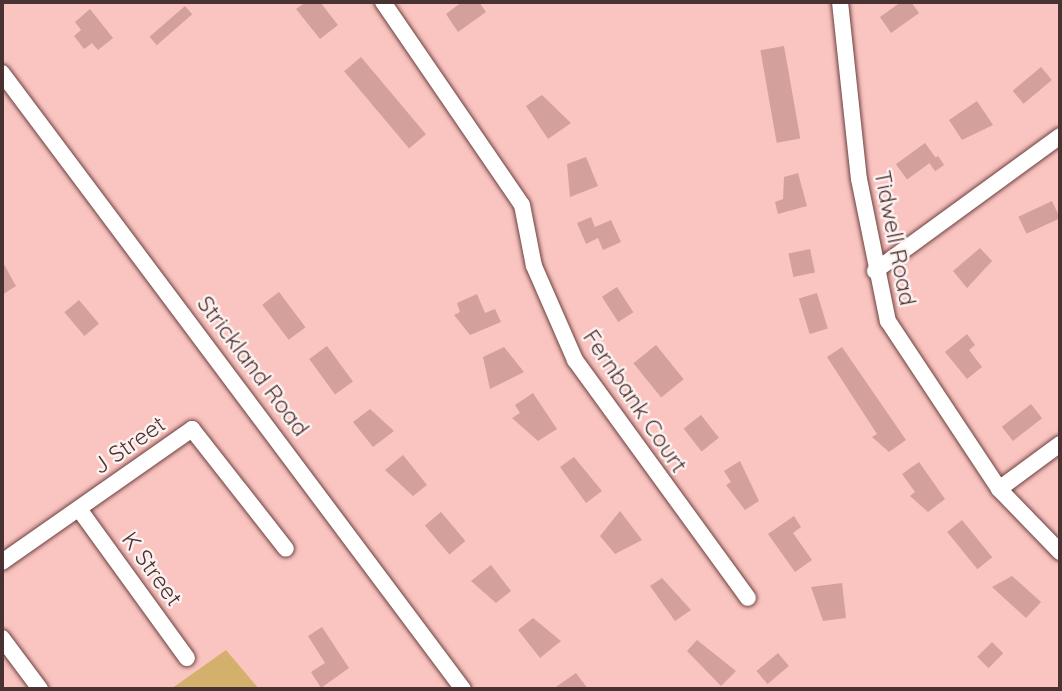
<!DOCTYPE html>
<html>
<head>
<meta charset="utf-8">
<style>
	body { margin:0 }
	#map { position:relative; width:1062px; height:691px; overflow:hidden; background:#fac4c0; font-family:Quicksand,sans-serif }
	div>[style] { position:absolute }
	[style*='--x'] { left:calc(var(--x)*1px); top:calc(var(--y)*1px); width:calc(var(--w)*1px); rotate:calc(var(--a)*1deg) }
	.green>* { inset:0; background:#d3b16c }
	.building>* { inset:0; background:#d4a09c; transform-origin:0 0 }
	.roads { filter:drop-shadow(0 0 2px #6c403e) drop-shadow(0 0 2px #6c403e) }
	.minor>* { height:16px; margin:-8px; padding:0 8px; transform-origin:8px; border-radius:8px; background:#fff }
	span { translate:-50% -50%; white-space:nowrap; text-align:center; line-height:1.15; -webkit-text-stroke:5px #fdf1f0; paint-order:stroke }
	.street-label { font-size:23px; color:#493332 }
	.frame { position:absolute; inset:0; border:4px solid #493332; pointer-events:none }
</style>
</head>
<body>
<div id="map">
	<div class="green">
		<div style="clip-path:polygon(226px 650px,259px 689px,171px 689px)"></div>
	</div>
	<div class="building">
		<div style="clip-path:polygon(306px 2px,320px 2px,338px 25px,320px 39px,296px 9px)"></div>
		<div style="clip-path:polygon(462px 2px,479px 2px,486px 12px,458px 32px,446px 14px)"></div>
		<div style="clip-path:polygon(901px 2px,911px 2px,919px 13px,891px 33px,880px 17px)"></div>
		<div style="left:185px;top:6px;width:11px;height:47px;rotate:49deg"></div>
		<div style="clip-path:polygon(90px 9px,113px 38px,98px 50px,92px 43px,84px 49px,74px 36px,81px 30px,75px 22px)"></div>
		<div style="left:784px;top:46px;width:94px;height:24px;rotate:80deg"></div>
		<div style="left:361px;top:57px;width:101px;height:22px;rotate:50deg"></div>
		<div style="left:1041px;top:67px;width:17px;height:37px;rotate:50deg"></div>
		<div style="clip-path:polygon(542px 95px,571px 123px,548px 139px,526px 106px)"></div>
		<div style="clip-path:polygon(977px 101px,993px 125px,962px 140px,949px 120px)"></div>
		<div style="left:925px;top:143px;width:19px;height:36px;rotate:54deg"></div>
		<div style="left:938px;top:156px;width:11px;height:11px;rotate:56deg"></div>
		<div style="clip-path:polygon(586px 157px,598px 186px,570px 197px,567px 164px)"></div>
		<div style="clip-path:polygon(798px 173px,807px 206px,778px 214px,775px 202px,783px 199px,784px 177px)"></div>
		<div style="left:1052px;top:201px;width:19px;height:37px;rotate:65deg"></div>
		<div style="clip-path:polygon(591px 217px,595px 227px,611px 220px,621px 242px,603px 250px,598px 238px,586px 244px,577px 223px)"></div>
		<div style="clip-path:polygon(980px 248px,992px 261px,967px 288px,953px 271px)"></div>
		<div style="left:810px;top:249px;width:24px;height:22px;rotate:78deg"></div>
		<div style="clip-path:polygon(2px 261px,16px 286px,2px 295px)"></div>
		<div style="left:617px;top:287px;width:30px;height:18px;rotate:57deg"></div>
		<div style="left:279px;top:292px;width:44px;height:21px;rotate:53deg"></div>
		<div style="left:817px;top:293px;width:37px;height:19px;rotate:73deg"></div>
		<div style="clip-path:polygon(477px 294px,485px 313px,495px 309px,501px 322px,470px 335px,454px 315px,460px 312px,457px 303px)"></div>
		<div style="left:79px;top:300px;width:31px;height:19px;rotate:50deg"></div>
		<div style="clip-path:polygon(967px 334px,975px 345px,969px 350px,982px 367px,967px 379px,945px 352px)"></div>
		<div style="left:656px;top:345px;width:44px;height:29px;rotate:51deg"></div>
		<div style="left:327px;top:346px;width:44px;height:22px;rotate:54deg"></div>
		<div style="clip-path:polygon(504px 347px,524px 372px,490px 389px,483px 357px)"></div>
		<div style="clip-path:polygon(842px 347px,906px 440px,889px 452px,872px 437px,877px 434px,827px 357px)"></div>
		<div style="clip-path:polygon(533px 393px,557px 429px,538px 441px,512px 418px,520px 413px,515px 405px)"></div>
		<div style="left:1031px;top:404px;width:18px;height:37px;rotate:52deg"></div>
		<div style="clip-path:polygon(370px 409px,394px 431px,373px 447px,353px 422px)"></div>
		<div style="left:701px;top:415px;width:29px;height:22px;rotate:52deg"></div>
		<div style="clip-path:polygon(403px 455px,427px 485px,413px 496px,385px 470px)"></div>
		<div style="clip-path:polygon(574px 457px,602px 491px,586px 503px,560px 467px)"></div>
		<div style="clip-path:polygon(740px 461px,759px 501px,745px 510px,726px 485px,731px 482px,724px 471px)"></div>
		<div style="clip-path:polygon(919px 462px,945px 499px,928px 512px,910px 496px,915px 492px,902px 474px)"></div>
		<div style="clip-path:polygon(620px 511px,642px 540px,615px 554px,600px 536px)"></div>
		<div style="left:441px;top:512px;width:38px;height:21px;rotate:50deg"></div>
		<div style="clip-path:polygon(794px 516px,801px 527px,793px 533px,812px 560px,795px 572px,768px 534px)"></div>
		<div style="left:962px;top:520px;width:48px;height:19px;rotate:51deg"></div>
		<div style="clip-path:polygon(491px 565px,511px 591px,496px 603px,471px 581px)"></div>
		<div style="clip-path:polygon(1012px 576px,1041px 602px,1026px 618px,992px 587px)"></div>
		<div style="clip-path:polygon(662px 578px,691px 610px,675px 621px,650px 586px)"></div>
		<div style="clip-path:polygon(842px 583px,846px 618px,823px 621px,811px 587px)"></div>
		<div style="clip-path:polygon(533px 618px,561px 641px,540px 658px,518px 630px)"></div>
		<div style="clip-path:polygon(322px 627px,349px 668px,321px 688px,311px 672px,325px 663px,308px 636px)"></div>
		<div style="clip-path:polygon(697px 640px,736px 671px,721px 686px,687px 651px)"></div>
		<div style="left:992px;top:642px;width:16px;height:21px;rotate:45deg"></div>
		<div style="left:778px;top:653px;width:17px;height:28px;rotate:50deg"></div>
		<div style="clip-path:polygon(576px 673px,588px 689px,553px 689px)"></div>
	</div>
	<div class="roads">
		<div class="minor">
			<div style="--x:383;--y:2;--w:246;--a:55.6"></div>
			<div style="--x:522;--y:205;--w:62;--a:78.9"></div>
			<div style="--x:534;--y:266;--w:103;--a:66.4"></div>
			<div style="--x:575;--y:360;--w:294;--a:54"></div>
			<div style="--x:840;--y:2;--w:178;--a:83.9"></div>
			<div style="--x:859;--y:179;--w:145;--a:78.5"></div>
			<div style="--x:888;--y:321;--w:201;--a:56.5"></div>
			<div style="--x:999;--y:489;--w:88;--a:45.9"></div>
			<div style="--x:2;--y:73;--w:769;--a:53.19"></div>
			<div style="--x:875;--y:271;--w:229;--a:-36.1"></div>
			<div style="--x:999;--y:489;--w:76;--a:-36.4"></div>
			<div style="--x:79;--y:509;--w:184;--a:54.1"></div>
			<div style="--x:2;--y:562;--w:232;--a:-35"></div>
			<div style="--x:192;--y:429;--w:152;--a:51.9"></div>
			<div style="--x:2;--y:638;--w:64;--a:53.3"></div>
		</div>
	</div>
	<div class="street-label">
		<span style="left:895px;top:238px;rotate:79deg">Tidwell Road</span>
		<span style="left:253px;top:366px;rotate:53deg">Strickland Road</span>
		<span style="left:635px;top:401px;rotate:56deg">Fernbank Court</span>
		<span style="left:129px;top:445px;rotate:-35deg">J Street</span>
		<span style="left:152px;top:569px;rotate:54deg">K Street</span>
	</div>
	<div class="frame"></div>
</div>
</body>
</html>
